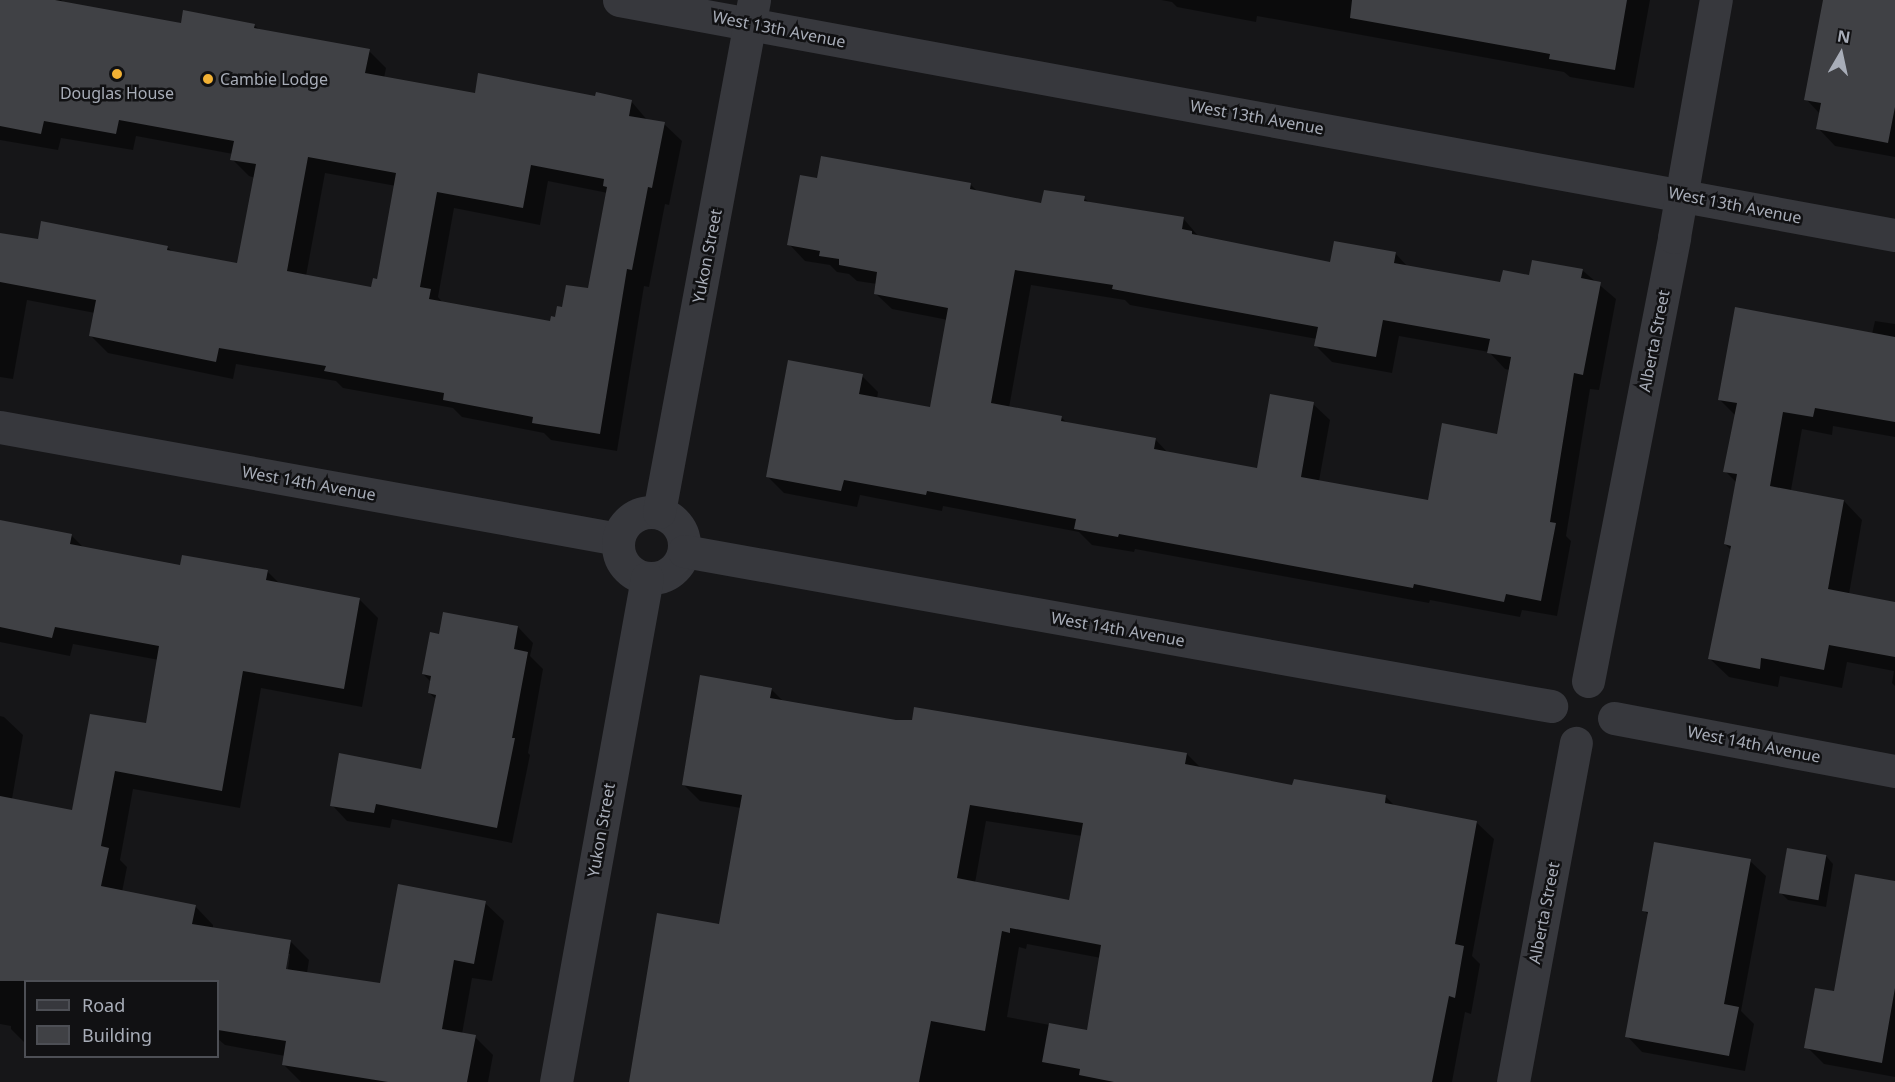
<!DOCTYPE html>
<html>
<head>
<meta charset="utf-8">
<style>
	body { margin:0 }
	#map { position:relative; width:1895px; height:1082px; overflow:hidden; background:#161618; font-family:"Noto Sans",sans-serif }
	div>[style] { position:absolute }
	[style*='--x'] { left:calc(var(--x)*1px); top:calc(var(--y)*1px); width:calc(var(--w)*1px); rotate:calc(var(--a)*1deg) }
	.shadow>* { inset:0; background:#0007 }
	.building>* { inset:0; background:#404145; transform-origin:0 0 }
	.minor>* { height:33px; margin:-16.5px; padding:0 16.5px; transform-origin:16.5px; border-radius:16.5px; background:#37383d }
	.minor>.ring { margin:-16.5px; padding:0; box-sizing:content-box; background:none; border:33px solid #37383d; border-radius:50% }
	.dots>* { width:16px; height:16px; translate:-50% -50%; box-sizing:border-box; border:3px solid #111113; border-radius:50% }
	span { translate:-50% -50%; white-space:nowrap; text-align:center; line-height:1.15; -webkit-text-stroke:5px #111113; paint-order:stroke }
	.street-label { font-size:16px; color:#a8adb8 }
	.poi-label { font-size:16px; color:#a8adb8 }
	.left { translate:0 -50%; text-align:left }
	.legend { position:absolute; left:24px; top:980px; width:195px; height:78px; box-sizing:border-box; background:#111113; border:2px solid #4d4f55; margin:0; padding:8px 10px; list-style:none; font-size:18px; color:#a8adb8 }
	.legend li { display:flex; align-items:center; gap:12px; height:30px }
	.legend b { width:30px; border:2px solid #4d4f55 }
	.north { position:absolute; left:1811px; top:24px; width:60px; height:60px; -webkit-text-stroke:4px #111113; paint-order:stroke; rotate:9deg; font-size:16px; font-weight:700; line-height:24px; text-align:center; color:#a8adb8 }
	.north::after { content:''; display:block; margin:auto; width:21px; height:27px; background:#a8adb8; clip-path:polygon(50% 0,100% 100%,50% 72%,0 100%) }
</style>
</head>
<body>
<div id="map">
	<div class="shadow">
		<div style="clip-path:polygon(evenodd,0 0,61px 0,64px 3px,182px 24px,254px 25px,260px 30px,369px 51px,386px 68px,384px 78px,476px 95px,597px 97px,631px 101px,648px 121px,664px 124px,682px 141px,669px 205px,665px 204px,649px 287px,644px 286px,617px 451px,551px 440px,544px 433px,462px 417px,453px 408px,343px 388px,336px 381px,236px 364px,233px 379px,108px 353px,91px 336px,95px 313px,27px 300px,13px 379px,0 377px,0 234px,39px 241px,167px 247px,173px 252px,238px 264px,255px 178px,249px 176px,232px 159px,233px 154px,136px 136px,133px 150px,61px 138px,58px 150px,0 140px,0 0,325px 173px,396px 186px,378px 280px,372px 288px,306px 276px,325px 173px,0 0,548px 181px,608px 193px,589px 290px,564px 309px,551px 323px,443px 303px,438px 297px,454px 208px,540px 225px,548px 181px)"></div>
		<div style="clip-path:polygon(1161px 0,1650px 0,1634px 88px,1570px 77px,1564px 72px,1257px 16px,1256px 22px,1177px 7px,1172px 2px)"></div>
		<div style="clip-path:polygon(1840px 0,1895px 0,1895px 157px,1835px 146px,1818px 128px,1820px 114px,1806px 99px)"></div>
		<div style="clip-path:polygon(evenodd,818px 180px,970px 184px,979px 193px,1042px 204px,1084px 198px,1091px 204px,1183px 218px,1199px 237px,1331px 264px,1395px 253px,1408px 267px,1501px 284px,1530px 276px,1582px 270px,1616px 299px,1599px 390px,1590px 389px,1566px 536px,1571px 541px,1557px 616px,1522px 610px,1520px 617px,1430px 600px,1429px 603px,1135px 549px,1134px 552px,1092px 545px,1079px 532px,943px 506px,942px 511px,860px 495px,857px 507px,784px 493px,768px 477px,862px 376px,878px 392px,877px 399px,931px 409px,948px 320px,892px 309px,875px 293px,877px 284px,857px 281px,849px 274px,837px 272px,830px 265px,805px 261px,789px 244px,818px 180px,1031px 285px,1125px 300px,1130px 305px,1317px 339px,1316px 346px,1332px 362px,1392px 373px,1399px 336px,1489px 352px,1505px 369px,1510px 370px,1498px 435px,1429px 501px,1319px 481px,1330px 420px,1313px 404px,1258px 470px,1169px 454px,1155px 439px,1068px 424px,1061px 417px,1009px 408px,1031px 285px)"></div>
		<div style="clip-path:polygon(1875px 321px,1895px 324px,1895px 437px,1833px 426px,1832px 435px,1802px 429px,1791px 490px,1844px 501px,1862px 520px,1849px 594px,1895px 603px,1895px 686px,1892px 683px,1894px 671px,1847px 662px,1842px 688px,1780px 676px,1778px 687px,1729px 677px,1710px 659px,1731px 550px,1725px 544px,1737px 483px,1725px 471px,1736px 416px,1719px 399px,1872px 334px)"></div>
		<div style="clip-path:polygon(evenodd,0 522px,72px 536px,85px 549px,182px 567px,267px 571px,280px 584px,359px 599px,378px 618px,362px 707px,261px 688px,240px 808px,133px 789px,120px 860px,127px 867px,122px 892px,195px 906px,213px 925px,213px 928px,291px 942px,309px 960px,307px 973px,381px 985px,485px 903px,504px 921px,492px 981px,472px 978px,462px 1034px,475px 1037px,493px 1055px,488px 1082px,301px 1082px,284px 1065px,285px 1056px,225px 1045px,218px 1039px,218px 982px,26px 982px,26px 1044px,11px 1029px,11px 1026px,0 1024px,0 716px,4px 717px,23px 735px,12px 799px,74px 812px,147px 725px,159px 660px,73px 644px,70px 656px,0 642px,0 522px,287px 954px,290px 954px,287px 976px,284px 976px,287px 954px)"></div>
		<div style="clip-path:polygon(518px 627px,533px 643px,530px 656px,543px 669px,528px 753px,530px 755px,512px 843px,392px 819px,390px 828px,347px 821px,332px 805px,422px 771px,436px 699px,429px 693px,431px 682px,423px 674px,440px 635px)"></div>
		<div style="clip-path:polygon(evenodd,771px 689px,784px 702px,896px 721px,1187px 754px,1202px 769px,1294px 787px,1385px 796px,1396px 807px,1477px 823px,1494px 839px,1472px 956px,1480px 964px,1471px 1014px,1465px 1012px,1452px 1082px,630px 1082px,720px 926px,741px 808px,700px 801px,683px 784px,771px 689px,986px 821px,1082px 836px,1070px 901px,975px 883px,986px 821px,771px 689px,1027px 944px,1101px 958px,1088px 1032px,1007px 1017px,1019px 947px,1026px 949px,1027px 944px)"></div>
		<div style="clip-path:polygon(1826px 856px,1833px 864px,1826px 907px,1788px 900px,1780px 892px)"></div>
		<div style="clip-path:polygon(1750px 861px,1766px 876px,1741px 1011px,1754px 1024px,1745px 1071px,1642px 1052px,1627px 1036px,1649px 916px,1644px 910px)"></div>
		<div style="clip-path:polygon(1895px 883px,1895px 1077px,1824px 1064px,1808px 1048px,1835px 993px)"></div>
	</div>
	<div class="building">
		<div style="clip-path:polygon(evenodd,0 0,55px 0,181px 23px,183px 10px,255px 24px,254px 28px,370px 49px,365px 73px,475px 93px,478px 73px,595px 96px,596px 92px,632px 100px,629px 116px,665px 122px,652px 188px,648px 187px,632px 270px,627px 269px,600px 434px,532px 423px,533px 417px,443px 400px,444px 393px,324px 371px,326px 366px,219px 348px,216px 362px,89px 336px,96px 300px,0 282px,0 233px,38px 239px,41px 221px,168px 246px,167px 250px,237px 263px,256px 164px,230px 160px,234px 141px,119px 120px,116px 134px,44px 121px,41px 134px,0 126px,0 0,308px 157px,396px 173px,377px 279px,373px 278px,371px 287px,287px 271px,308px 157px,0 0,531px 165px,604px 179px,603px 186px,607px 187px,588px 288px,566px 285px,562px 307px,557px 306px,555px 317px,551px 316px,550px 321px,429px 299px,431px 289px,420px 287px,437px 192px,523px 208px,531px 165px)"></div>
		<div style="clip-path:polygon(1352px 0,1627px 0,1615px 70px,1549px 59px,1550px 54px,1350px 18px)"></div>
		<div style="clip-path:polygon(1823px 0,1895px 0,1895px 107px,1888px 143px,1816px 129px,1821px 103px,1804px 100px)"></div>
		<div style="clip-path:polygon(evenodd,821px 156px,971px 183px,970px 189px,1041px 203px,1044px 190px,1085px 196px,1084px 201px,1184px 217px,1182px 229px,1192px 231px,1192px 234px,1330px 262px,1334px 241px,1396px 252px,1394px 263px,1500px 282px,1503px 270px,1529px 275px,1532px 260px,1583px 269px,1581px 278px,1601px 282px,1583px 375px,1574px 373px,1550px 522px,1556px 523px,1541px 601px,1506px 594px,1504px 602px,1414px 584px,1413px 588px,1119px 534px,1118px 537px,1074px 529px,1076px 519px,927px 491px,926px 495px,844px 480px,841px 491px,766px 477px,788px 360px,863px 374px,859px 394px,930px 407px,948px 308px,874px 294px,877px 272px,839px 265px,839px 259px,819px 256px,820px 251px,787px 245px,800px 175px,817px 178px,821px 156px,1015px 270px,1113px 285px,1112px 289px,1318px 327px,1314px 346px,1376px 357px,1383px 320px,1490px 339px,1487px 353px,1511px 357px,1497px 434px,1442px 423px,1428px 500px,1301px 477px,1314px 402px,1270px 394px,1257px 468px,1154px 449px,1156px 438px,1061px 421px,1062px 416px,991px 403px,1015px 270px)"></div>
		<div style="clip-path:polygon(1735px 307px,1895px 337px,1895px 422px,1815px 408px,1813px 417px,1783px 412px,1770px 486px,1844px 500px,1828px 589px,1895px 602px,1895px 657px,1829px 645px,1824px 670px,1761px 658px,1760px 669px,1708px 659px,1731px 546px,1724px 544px,1737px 474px,1723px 472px,1737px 403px,1718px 400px)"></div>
		<div style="clip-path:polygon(0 520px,72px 534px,70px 544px,180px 565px,182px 555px,268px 570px,266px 580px,360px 598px,344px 689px,243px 671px,222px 791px,115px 771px,101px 846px,109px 848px,101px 886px,196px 905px,192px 924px,291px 940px,286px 969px,380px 983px,398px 884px,486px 901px,474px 964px,454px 960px,442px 1029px,476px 1035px,467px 1082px,388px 1082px,282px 1065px,286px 1041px,218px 1030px,218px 981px,0 981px,0 796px,72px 810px,90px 714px,146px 723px,159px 646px,55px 627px,52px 638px,0 627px)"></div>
		<div style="clip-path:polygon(443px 612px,518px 626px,514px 649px,528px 652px,512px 738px,515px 738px,497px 828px,376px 804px,374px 813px,330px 806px,339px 753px,421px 769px,436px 695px,428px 693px,431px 676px,422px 674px,430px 632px,439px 634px)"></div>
		<div style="clip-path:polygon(evenodd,700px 675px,772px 688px,770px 698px,896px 720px,912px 720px,914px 707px,1187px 753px,1185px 764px,1292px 785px,1294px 779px,1386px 795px,1385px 803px,1477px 821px,1455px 944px,1464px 946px,1455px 998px,1449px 996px,1432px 1082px,1114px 1082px,1079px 1075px,1080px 1069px,1042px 1062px,1049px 1023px,1087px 1030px,1101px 945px,1010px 928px,1010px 933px,1002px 931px,985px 1031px,931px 1021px,919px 1082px,629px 1082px,657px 913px,719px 924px,742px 795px,682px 785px,700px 675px,970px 805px,1083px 823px,1069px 900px,957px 878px,970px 805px)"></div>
		<div style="clip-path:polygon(1654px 842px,1751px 859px,1724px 1004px,1739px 1007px,1729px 1056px,1625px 1037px,1648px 912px,1642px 911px)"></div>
		<div style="left:1787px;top:848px;width:40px;height:46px;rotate:10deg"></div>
		<div style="clip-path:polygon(1855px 874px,1895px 881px,1895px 988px,1882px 1063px,1804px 1048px,1815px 988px,1834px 991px)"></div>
	</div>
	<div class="minor">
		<div style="--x:619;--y:0;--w:1297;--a:10.44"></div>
		<div style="--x:0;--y:427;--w:628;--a:10.27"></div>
		<div class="ring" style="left:618px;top:512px;width:33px;height:33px"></div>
		<div style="--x:659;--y:512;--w:521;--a:-79.49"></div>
		<div style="--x:684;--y:551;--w:881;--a:10.14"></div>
		<div style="--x:1588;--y:681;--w:452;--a:-79"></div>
		<div style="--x:1674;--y:237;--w:241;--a:-80"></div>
		<div style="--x:1614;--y:718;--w:286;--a:10.7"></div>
		<div style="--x:556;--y:1082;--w:512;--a:-79.77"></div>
		<div style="--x:1513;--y:1082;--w:345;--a:-79.5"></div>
	</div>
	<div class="dots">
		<div style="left:117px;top:74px;background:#f2b134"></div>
		<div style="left:208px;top:79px;background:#f2b134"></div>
	</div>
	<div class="street-label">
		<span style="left:779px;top:29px;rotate:11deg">West 13th Avenue</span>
		<span style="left:1257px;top:117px;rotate:10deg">West 13th Avenue</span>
		<span style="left:1735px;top:205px;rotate:11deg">West 13th Avenue</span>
		<span style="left:707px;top:256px;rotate:-79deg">Yukon Street</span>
		<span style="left:1654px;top:341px;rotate:-79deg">Alberta Street</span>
		<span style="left:309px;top:483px;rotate:10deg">West 14th Avenue</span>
		<span style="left:1118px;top:629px;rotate:10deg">West 14th Avenue</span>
		<span style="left:1754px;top:744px;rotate:11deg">West 14th Avenue</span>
		<span style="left:601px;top:830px;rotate:-80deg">Yukon Street</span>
		<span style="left:1544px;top:913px;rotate:-79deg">Alberta Street</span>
	</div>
	<div class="poi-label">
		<span class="left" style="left:220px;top:79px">Cambie Lodge</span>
		<span style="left:117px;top:93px">Douglas House</span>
	</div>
	<ul class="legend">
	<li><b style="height:8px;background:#37383d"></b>Road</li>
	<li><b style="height:16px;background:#404145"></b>Building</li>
	</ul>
	<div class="north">N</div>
</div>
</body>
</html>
